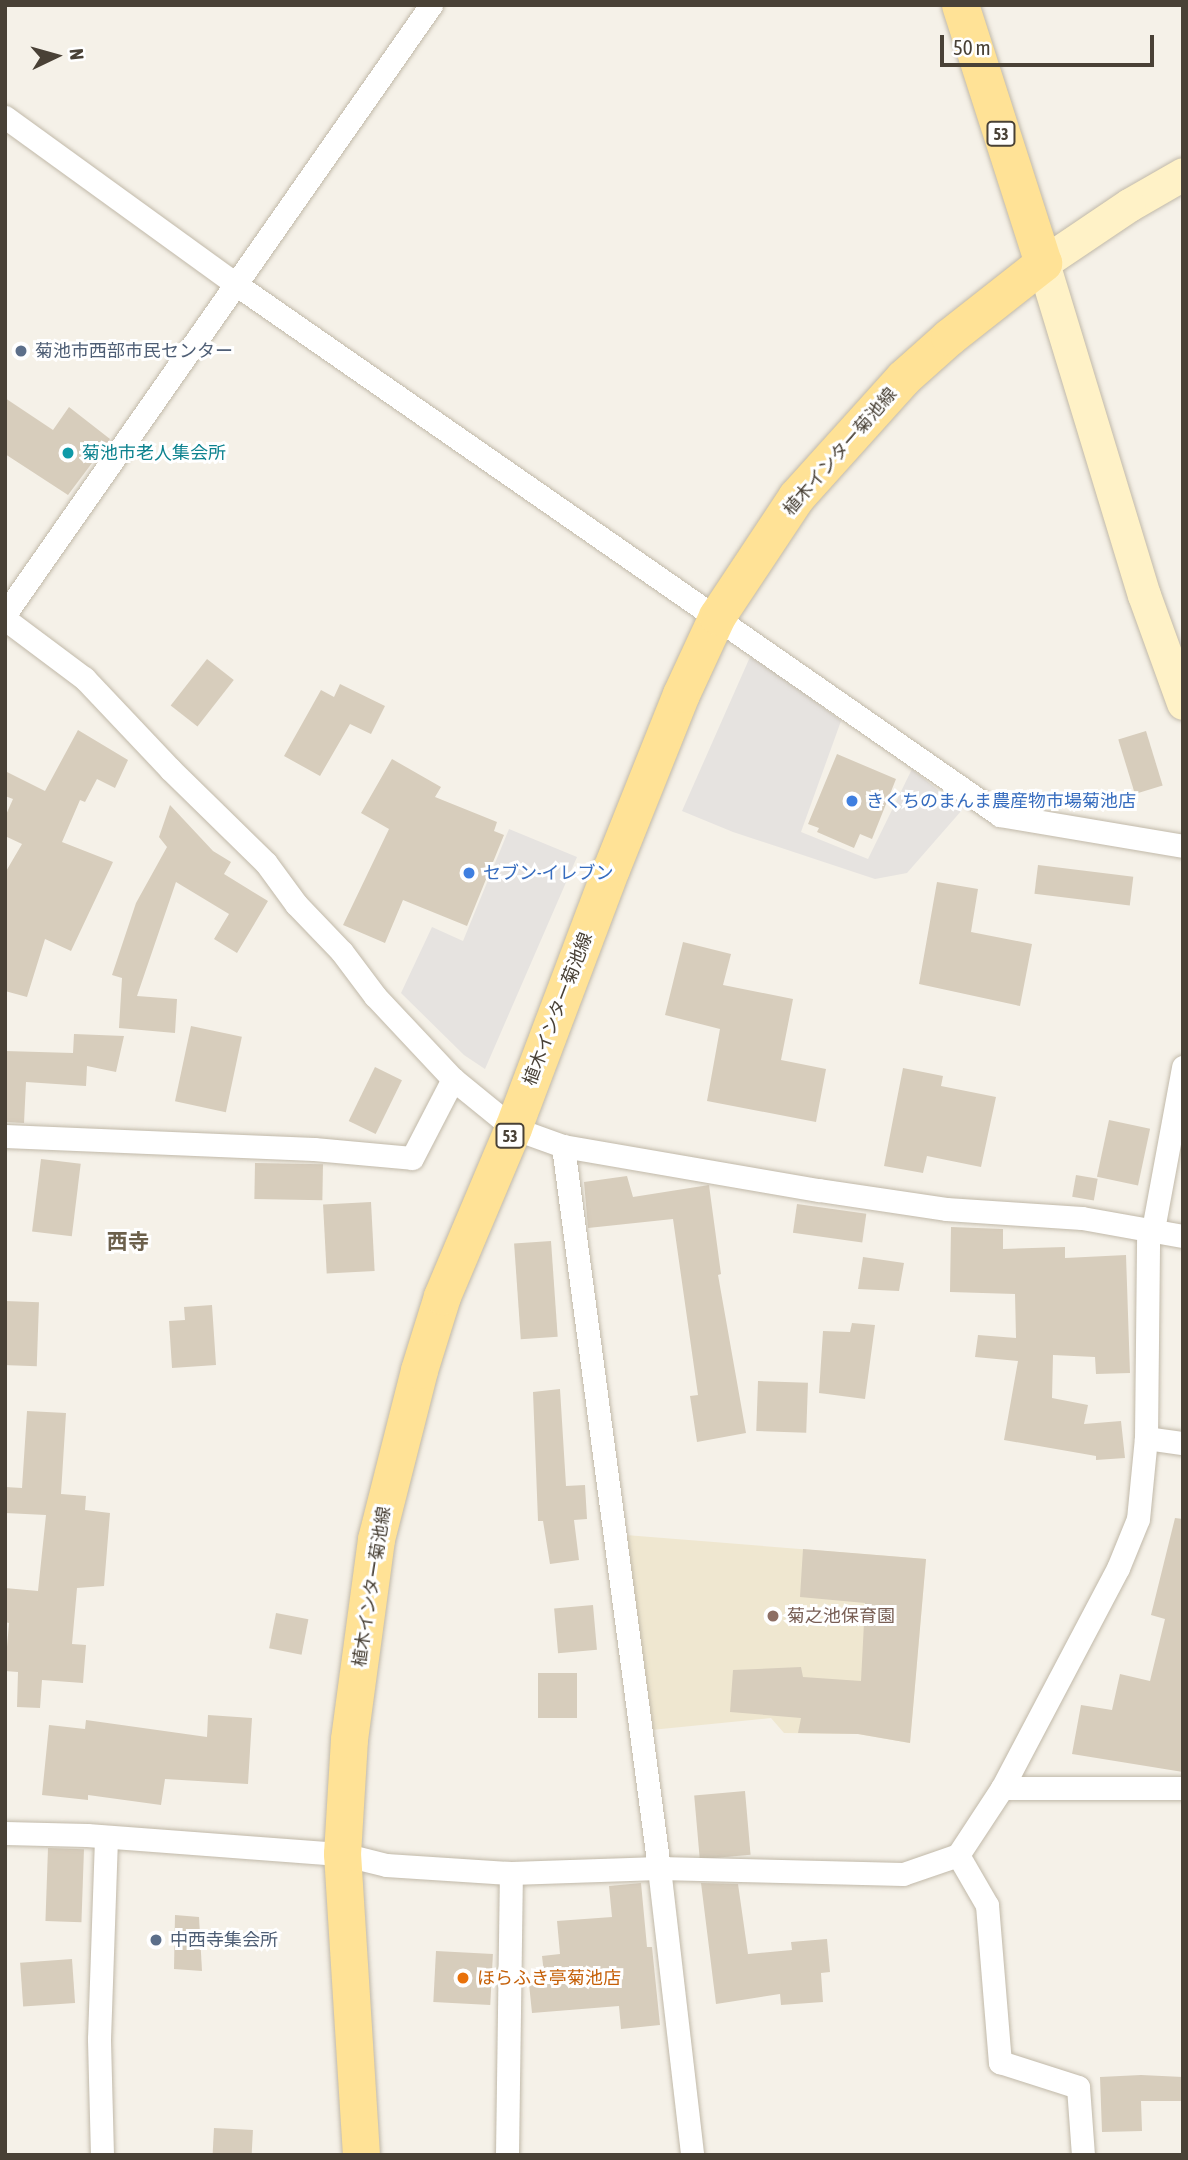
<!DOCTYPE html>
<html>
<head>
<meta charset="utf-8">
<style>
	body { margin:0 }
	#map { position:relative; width:1188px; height:2160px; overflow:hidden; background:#f5f1e8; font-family:"Asap Condensed","Noto Sans JP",sans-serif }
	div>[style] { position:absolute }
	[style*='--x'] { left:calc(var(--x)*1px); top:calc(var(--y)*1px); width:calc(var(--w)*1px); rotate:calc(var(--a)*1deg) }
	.education>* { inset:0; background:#efe7d0 }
	.parking>* { inset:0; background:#e6e3e0 }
	.building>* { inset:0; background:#d7cdbc; transform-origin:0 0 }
	.roads { filter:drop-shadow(0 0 2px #c1b9a9) drop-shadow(0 0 2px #c1b9a9) }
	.street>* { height:23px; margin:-11.5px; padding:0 11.5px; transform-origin:11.5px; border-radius:11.5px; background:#fff }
	.secondary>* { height:33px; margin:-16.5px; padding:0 16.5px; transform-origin:16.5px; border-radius:16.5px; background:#fff2c7 }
	.primary>* { height:37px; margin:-18.5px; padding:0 18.5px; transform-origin:18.5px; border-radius:18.5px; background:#ffe296 }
	.dots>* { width:19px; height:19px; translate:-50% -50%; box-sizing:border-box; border:4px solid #fff; border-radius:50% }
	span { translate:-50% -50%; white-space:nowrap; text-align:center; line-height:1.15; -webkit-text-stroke:6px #fff; paint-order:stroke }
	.shield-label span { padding:2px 5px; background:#fff; border:2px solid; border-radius:5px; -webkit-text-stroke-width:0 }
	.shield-label { font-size:16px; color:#494136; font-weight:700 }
	.service-label { font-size:18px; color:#4e5e75 }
	.left { translate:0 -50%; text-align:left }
	.street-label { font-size:18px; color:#494136 }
	.culture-label { font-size:18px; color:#0d838f }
	.shop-label { font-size:18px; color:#366cbe }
	.education-label { font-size:18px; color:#785e54 }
	.food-label { font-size:18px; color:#c56008 }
	.quarter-label { font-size:21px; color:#6c604c; font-weight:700 }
	.frame { position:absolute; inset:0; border:7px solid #494136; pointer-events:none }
	.north { position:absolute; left:21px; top:21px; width:70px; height:70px; -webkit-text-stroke:5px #fff; paint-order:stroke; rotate:85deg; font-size:19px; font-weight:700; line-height:28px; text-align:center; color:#494136 }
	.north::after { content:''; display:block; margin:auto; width:24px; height:32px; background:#494136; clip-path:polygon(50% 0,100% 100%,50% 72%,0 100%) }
	.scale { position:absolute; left:940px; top:35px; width:214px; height:32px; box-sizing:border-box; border:4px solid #494136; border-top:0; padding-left:9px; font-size:21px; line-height:24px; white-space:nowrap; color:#494136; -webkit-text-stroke:5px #fff; paint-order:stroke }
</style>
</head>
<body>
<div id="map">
	<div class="education">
		<div style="clip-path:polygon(613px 1534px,926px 1559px,910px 1743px,858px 1734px,784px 1733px,771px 1718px,641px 1731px)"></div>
	</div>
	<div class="parking">
		<div style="clip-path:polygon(750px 657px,789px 681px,841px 721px,801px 832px,868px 859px,912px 769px,962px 810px,907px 873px,875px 879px,733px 832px,682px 811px)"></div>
		<div style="clip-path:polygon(509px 829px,577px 857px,485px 1069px,464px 1055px,401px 993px,432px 927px,463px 941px)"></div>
	</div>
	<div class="building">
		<div style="clip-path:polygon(5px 398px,53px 430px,69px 407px,110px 439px,68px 495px,5px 454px)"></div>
		<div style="left:207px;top:659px;width:34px;height:59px;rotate:38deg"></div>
		<div style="clip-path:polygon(340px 684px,385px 706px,371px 734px,350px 724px,320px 776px,284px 756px,321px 690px,334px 697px)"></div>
		<div style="clip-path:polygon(78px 730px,128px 760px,115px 788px,97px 779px,85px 802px,80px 800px,62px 842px,113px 862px,71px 951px,45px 939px,27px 997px,5px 991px,5px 873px,22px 844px,5px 836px,5px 817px,13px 799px,5px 796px,5px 771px,45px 791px)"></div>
		<div style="left:1146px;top:731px;width:57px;height:29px;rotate:73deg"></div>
		<div style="clip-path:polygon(837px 754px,896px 779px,872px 839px,860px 834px,854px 848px,817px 832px,819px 828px,808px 824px)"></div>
		<div style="clip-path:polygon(392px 759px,441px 787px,435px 797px,497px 822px,494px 831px,504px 835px,467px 926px,403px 900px,385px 943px,343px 925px,389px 829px,361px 813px)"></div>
		<div style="clip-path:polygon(170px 805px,213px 851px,231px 862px,224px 874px,268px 901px,237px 953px,214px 939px,229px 914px,176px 882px,137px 996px,177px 999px,175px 1033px,119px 1028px,122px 978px,112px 975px,136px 903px,167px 847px,159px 837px)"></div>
		<div style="left:1038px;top:865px;width:96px;height:29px;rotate:7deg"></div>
		<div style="clip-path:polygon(937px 882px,978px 889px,971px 932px,1032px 944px,1020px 1006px,919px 984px)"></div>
		<div style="clip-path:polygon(683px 942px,731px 954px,723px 985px,793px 999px,781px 1060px,826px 1069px,816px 1122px,707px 1101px,720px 1029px,665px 1015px)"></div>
		<div style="left:191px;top:1026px;width:52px;height:77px;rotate:12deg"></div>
		<div style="clip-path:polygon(74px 1034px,124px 1036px,116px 1072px,87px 1066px,86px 1086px,26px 1082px,24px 1123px,5px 1122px,5px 1051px,73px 1053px)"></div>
		<div style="left:375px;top:1067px;width:30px;height:60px;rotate:26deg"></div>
		<div style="clip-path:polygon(903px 1068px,943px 1076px,941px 1086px,996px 1097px,981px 1167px,927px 1156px,923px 1173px,884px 1166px)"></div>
		<div style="left:1109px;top:1120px;width:42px;height:58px;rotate:12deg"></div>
		<div style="left:41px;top:1159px;width:40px;height:73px;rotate:7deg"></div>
		<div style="left:255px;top:1163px;width:68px;height:36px;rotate:1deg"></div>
		<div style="left:1076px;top:1175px;width:22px;height:22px;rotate:10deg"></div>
		<div style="clip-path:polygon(627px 1176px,633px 1197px,709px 1185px,721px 1274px,718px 1275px,746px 1433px,697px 1442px,690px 1396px,698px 1395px,673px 1219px,588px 1228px,584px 1182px)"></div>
		<div style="left:371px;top:1202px;width:69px;height:48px;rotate:87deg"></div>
		<div style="left:797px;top:1204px;width:70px;height:29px;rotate:8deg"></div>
		<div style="clip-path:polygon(951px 1227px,1003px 1229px,1003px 1249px,1065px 1247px,1065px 1258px,1126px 1255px,1130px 1373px,1096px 1374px,1095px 1357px,1053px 1355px,1052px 1398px,1088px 1405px,1084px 1424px,1121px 1421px,1125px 1458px,1096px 1460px,1096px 1456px,1004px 1440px,1018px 1361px,975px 1357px,978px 1335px,1016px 1338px,1015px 1294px,950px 1292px)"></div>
		<div style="left:551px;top:1241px;width:96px;height:37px;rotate:86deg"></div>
		<div style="clip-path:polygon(863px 1257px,904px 1263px,899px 1291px,858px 1289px)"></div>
		<div style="left:5px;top:1301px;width:34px;height:64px;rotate:2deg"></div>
		<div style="clip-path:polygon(212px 1305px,216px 1365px,172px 1368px,169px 1321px,185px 1320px,184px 1307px)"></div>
		<div style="clip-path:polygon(852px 1323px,875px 1325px,865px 1399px,819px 1393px,823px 1331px,850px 1332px)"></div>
		<div style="left:758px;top:1381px;width:50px;height:50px;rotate:2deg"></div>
		<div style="clip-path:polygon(560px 1389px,566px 1486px,585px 1485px,587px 1519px,574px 1520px,579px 1560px,550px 1564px,543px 1521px,538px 1521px,533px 1392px)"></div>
		<div style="clip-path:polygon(27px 1411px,66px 1413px,61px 1494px,86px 1496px,85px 1510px,110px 1513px,104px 1586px,77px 1588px,72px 1644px,86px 1645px,83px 1683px,42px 1680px,40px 1708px,17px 1707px,18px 1672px,5px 1671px,9px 1623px,5px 1622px,5px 1588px,38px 1591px,46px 1515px,5px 1513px,5px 1487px,22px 1488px)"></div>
		<div style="clip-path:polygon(1175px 1518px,1183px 1519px,1183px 1772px,1072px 1754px,1081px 1705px,1112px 1710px,1120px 1674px,1150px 1681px,1165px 1619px,1151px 1615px)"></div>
		<div style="clip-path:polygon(803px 1549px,926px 1559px,910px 1743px,858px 1734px,798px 1733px,801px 1718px,730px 1712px,733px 1670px,801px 1667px,803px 1677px,861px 1681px,865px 1603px,800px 1597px)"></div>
		<div style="left:593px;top:1605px;width:45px;height:39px;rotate:85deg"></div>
		<div style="left:276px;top:1613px;width:33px;height:36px;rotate:11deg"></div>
		<div style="left:577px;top:1673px;width:45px;height:39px;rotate:90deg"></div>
		<div style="clip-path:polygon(208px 1715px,252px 1718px,248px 1784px,165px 1779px,161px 1805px,88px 1795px,88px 1800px,42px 1795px,49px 1725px,85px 1729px,86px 1720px,207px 1737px)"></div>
		<div style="left:745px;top:1791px;width:64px;height:51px;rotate:85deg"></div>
		<div style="left:48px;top:1848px;width:36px;height:73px;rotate:2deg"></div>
		<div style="clip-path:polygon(641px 1883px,647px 1947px,652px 1947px,660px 2025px,621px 2029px,619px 2006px,532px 2013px,529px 1984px,545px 1982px,542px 1956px,560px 1954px,557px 1921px,612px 1917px,609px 1886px)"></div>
		<div style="clip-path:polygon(701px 1883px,738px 1884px,748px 1954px,792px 1950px,791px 1942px,827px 1939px,830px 1972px,821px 1973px,823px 2002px,781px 2005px,780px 1994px,716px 2004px)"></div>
		<div style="clip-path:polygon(175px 1915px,199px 1917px,202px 1971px,174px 1969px)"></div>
		<div style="left:436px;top:1951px;width:57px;height:51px;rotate:3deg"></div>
		<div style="left:72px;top:1959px;width:44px;height:52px;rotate:86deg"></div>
		<div style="clip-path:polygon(1141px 2075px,1183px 2077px,1183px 2101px,1141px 2101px,1142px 2131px,1102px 2132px,1100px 2077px)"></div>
		<div style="left:214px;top:2128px;width:39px;height:27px;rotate:3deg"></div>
	</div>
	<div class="roads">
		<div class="street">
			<div style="--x:5;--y:117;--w:286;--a:35.9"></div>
			<div style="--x:237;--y:285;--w:929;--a:34.78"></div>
			<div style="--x:1000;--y:815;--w:186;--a:9.6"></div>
			<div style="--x:5;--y:614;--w:743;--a:-55.03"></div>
			<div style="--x:5;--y:619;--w:99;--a:36.8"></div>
			<div style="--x:84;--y:678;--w:125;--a:46.6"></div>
			<div style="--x:170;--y:769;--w:134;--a:44.4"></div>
			<div style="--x:266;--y:863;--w:51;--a:53.8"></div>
			<div style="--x:296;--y:904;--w:66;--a:46.2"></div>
			<div style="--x:342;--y:952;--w:55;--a:53.1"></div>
			<div style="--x:375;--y:996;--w:114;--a:46.8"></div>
			<div style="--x:453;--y:1079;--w:77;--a:39.2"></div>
			<div style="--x:513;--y:1128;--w:53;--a:19.8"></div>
			<div style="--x:563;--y:1146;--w:260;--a:9.8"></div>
			<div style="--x:819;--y:1190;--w:128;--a:8.5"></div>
			<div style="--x:946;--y:1209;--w:136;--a:3.8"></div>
			<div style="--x:1082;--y:1218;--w:103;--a:10.1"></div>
			<div style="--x:5;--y:1136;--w:309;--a:2.4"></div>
			<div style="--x:314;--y:1149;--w:98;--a:5.2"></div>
			<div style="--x:412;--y:1158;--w:89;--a:-62.6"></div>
			<div style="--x:563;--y:1146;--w:728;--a:82.43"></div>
			<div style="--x:659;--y:1868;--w:289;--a:83.4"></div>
			<div style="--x:1146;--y:1438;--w:37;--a:8"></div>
			<div style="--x:1002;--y:1788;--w:181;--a:0"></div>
			<div style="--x:5;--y:1833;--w:82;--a:1.4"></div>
			<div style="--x:87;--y:1835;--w:256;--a:4.3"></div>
			<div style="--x:342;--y:1854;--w:45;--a:14"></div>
			<div style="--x:386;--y:1865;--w:125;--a:3.7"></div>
			<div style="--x:511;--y:1873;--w:148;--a:-1.9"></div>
			<div style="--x:659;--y:1868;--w:244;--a:1.4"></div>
			<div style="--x:903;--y:1874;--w:58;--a:-19.1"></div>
			<div style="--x:958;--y:1855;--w:80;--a:-56.7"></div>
			<div style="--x:1002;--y:1788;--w:249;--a:-62.2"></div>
			<div style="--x:1118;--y:1568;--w:53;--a:-67.8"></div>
			<div style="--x:1138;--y:1519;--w:81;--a:-84.4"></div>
			<div style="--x:1146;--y:1438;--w:208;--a:-89.4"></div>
			<div style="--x:1148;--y:1230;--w:8;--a:-45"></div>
			<div style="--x:1154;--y:1224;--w:160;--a:-79.5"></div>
			<div style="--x:958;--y:1855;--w:58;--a:59.9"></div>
			<div style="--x:987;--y:1905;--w:158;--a:85.3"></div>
			<div style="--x:1000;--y:2062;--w:82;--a:17.8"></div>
			<div style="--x:1078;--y:2087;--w:68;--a:85.8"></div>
			<div style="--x:102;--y:2155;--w:116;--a:-91.5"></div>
			<div style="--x:99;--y:2039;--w:202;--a:-88"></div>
			<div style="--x:507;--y:2155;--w:282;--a:-89.2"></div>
		</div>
		<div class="secondary">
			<div style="--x:1183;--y:174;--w:62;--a:150.1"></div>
			<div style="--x:1129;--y:205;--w:104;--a:146"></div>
			<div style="--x:1043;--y:263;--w:347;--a:73.1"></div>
			<div style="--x:1144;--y:595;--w:115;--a:70.1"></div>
		</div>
		<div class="primary">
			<div style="--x:361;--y:2155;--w:302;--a:-93.6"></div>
			<div style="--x:342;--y:1854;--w:115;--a:-86.5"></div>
			<div style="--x:349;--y:1739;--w:202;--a:-82.3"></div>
			<div style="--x:376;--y:1539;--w:174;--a:-75.7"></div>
			<div style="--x:419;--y:1370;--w:77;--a:-72.7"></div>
			<div style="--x:442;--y:1296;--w:182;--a:-67.1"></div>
			<div style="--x:513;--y:1128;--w:277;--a:-69.3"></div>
			<div style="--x:611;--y:869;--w:188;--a:-68.2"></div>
			<div style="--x:681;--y:694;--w:86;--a:-65.2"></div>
			<div style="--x:717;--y:616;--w:143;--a:-56.4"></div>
			<div style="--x:796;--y:497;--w:160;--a:-48"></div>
			<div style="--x:903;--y:378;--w:62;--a:-41.7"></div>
			<div style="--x:949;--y:337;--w:120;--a:-38.2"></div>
			<div style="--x:1043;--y:263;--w:271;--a:-107.8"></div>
		</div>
	</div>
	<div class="dots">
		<div style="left:21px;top:351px;background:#5c6f8a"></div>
		<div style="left:68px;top:453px;background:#0f9aa8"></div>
		<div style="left:852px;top:801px;background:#3f7fe0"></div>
		<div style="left:469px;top:873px;background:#3f7fe0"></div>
		<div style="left:773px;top:1616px;background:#8d6e63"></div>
		<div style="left:156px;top:1940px;background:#5c6f8a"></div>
		<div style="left:463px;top:1978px;background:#e8710a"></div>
	</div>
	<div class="shield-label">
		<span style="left:1001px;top:134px">53</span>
		<span style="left:510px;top:1136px">53</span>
	</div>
	<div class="service-label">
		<span class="left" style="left:35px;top:351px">菊池市西部市民センター</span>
		<span class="left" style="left:170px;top:1940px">中西寺集会所</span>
	</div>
	<div class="street-label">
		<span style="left:840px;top:452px;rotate:-49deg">植木インター菊池線</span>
		<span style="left:558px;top:1009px;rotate:-69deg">植木インター菊池線</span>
		<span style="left:372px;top:1587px;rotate:-81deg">植木インター菊池線</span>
	</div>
	<div class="culture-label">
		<span class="left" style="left:82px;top:453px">菊池市老人集会所</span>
	</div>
	<div class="shop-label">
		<span class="left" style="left:866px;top:801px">きくちのまんま農産物市場菊池店</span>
		<span class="left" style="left:483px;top:873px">セブン-イレブン</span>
	</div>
	<div class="education-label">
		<span class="left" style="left:787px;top:1616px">菊之池保育園</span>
	</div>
	<div class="food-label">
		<span class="left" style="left:477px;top:1978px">ほらふき亭菊池店</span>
	</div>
	<div class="quarter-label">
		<span style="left:128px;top:1241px">西寺</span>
	</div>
	<div class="frame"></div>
	<div class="north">N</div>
	<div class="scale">50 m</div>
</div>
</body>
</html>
